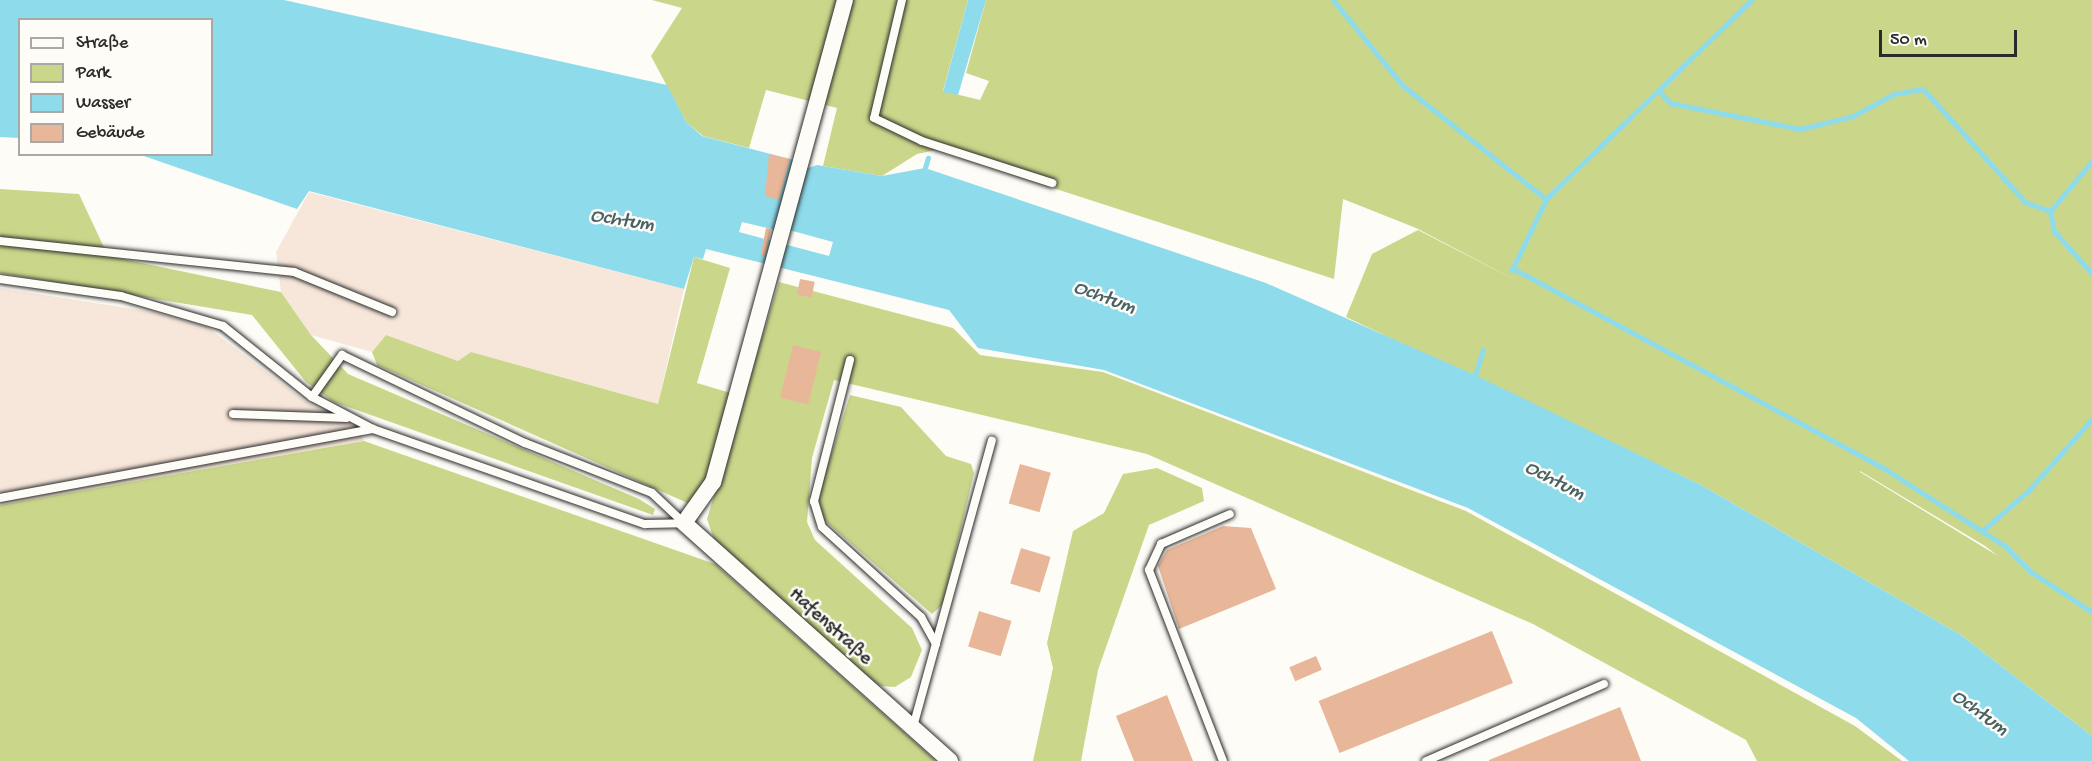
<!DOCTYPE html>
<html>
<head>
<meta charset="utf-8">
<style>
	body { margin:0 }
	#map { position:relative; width:2092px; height:761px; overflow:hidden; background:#fdfcf7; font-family:"Gochi Hand",sans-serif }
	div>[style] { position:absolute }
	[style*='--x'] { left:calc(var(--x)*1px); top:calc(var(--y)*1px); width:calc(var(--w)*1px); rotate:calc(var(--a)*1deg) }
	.built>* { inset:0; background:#f7e7db }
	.green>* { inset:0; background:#cad78a }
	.water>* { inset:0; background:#8edbec }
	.stream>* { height:5px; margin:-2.5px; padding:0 2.5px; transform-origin:2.5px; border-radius:2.5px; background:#8edbec }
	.building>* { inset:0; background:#e8b799; transform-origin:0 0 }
	.roads { filter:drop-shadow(0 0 2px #2b2b2b) drop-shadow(0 0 2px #2b2b2b) }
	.lane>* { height:8px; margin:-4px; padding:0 4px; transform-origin:4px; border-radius:4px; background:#fdfcf7 }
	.street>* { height:16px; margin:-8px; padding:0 8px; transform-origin:8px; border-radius:8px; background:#fdfcf7 }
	span { translate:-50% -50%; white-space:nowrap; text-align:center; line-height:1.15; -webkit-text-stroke:5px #fdfcf7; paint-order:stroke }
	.street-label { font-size:20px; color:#2b2b2b }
	.water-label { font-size:21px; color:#496065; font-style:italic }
	.legend { position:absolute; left:18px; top:18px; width:195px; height:138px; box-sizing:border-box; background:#fdfcf7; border:2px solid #a9a8a5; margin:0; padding:8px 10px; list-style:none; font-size:18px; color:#2b2b2b }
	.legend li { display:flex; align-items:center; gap:12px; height:30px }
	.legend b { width:30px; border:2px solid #a9a8a5 }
	.scale { position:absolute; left:1879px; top:30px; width:138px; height:27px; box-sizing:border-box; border:3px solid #2b2b2b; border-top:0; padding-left:8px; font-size:18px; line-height:21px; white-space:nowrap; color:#2b2b2b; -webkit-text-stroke:4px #fdfcf7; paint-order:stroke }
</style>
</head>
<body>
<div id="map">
	<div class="built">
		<div style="clip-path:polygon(309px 192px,684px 289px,658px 404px,471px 352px,458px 361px,386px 335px,372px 352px,311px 335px,281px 292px,276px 252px)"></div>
		<div style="clip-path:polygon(0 288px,152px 312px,207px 327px,309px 404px,358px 428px,364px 441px,0 505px)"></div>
	</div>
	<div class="green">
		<div style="clip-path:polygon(evenodd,652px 0,968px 0,943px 91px,980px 100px,989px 81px,966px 73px,986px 0,2092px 0,2092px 736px,1961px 635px,1701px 485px,1346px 317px,1372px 254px,1418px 230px,1523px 284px,1416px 228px,1343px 199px,1334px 279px,936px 150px,917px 154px,882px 176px,823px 166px,837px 108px,766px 90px,749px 148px,703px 136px,686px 122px,651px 56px,682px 8px,652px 0,1860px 471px,1985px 546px,1998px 556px,1860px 472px,1860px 471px)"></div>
		<div style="clip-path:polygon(0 189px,79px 194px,108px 256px,281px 292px,311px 335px,348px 374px,639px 499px,655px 509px,653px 515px,334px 402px,306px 382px,252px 315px,0 273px)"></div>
		<div style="clip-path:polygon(694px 257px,730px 268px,697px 383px,734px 394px,708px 479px,692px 505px,377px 365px,372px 352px,386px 335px,458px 361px,471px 352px,658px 404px)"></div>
		<div style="clip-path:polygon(779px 282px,953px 328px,980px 355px,1103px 372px,1466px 511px,1855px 726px,1902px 761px,1757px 761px,1746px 740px,1533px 624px,1147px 454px,834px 380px,812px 458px,807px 522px,815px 540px,912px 628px,922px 650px,911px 677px,895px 687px,881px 686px,861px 675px,714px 539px,707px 519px)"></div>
		<div style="clip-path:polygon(850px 395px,901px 407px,946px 456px,971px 464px,974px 473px,943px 604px,932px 614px,823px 519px,818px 496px)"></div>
		<div style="clip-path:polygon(364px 441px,715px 564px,936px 761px,0 761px,0 505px)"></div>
		<div style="clip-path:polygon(1157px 468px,1202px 488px,1204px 501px,1149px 525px,1098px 670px,1081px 761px,1033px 761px,1053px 668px,1047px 643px,1073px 531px,1104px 513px,1123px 474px)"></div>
	</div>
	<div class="water">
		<div style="clip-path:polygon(0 0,284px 0,667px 85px,686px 122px,702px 136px,798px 161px,780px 231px,742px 222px,739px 232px,829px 256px,833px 242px,789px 230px,805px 169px,817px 165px,882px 176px,925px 168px,1266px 283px,1475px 375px,1701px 485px,1961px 635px,2092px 736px,2092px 761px,1909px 761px,1856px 718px,1468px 508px,1104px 370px,978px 348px,949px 310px,706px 249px,703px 259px,694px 257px,684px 289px,309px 191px,297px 209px,141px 155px,212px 154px,212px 20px,20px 20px,19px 138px,0 137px)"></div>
		<div style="clip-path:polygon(968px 0,986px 0,958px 95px,943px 92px)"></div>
	</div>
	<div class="stream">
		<div style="--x:1333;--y:0;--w:109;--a:50.9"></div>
		<div style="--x:1402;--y:85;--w:184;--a:38.4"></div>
		<div style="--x:1658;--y:90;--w:18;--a:47"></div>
		<div style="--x:1670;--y:103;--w:133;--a:11.3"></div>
		<div style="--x:1800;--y:129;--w:55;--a:-13.8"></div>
		<div style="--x:1853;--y:116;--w:47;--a:-28.2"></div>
		<div style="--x:1894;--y:94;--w:29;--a:-10"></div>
		<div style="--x:1923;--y:89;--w:152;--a:47.9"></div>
		<div style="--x:2025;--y:202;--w:27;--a:20"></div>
		<div style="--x:2092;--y:161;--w:65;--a:130"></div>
		<div style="--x:2050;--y:211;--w:20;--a:79"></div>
		<div style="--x:2054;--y:231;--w:57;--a:48.5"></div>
		<div style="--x:923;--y:174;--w:17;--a:-73"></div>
		<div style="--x:1512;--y:268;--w:424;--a:28.3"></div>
		<div style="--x:1885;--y:469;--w:143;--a:32.7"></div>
		<div style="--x:2005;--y:546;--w:37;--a:45"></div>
		<div style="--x:2031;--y:572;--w:73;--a:33.3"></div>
		<div style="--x:1512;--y:270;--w:79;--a:-64.4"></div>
		<div style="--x:1546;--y:199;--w:286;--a:-44.1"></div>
		<div style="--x:1474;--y:379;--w:31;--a:-73"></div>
		<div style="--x:1982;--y:531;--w:61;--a:-41"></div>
		<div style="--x:2028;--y:491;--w:96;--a:-48.4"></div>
	</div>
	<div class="building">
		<div style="clip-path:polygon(769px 154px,790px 159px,779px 200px,765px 196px)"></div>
		<div style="left:766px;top:228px;width:5px;height:28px;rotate:11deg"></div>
		<div style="left:800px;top:279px;width:15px;height:16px;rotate:11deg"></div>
		<div style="left:793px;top:345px;width:29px;height:54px;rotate:14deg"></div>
		<div style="left:1020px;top:464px;width:32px;height:41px;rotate:16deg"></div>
		<div style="clip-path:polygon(1223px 526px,1251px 528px,1276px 589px,1179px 629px,1158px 566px,1167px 550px)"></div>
		<div style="left:1021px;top:548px;width:31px;height:37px;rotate:17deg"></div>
		<div style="left:979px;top:611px;width:34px;height:37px;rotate:17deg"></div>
		<div style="left:1492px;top:631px;width:56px;height:187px;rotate:68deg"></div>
		<div style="left:1316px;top:656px;width:15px;height:29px;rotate:67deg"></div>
		<div style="clip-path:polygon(1167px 695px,1193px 761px,1134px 761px,1116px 716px)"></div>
		<div style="clip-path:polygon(1620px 707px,1641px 761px,1489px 761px,1489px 760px)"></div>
	</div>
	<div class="roads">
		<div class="lane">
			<div style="--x:902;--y:0;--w:121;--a:103.3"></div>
			<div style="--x:874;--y:118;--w:53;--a:25.6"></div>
			<div style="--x:922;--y:141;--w:137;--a:17.9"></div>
			<div style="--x:0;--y:241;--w:296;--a:6"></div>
			<div style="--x:294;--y:272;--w:106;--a:22.2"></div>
			<div style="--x:0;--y:279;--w:122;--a:8"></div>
			<div style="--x:121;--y:296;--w:106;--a:16.4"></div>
			<div style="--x:223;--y:326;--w:114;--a:38.6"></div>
			<div style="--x:312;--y:397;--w:69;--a:27.7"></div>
			<div style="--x:373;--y:429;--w:288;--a:19.3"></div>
			<div style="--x:645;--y:524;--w:39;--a:-1"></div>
			<div style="--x:850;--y:360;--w:146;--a:104.3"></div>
			<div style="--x:814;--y:501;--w:27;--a:73"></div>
			<div style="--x:822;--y:527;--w:134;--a:42.3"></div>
			<div style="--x:921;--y:617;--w:31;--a:61"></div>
			<div style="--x:312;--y:397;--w:52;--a:-54.5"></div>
			<div style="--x:342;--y:355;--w:203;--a:25.7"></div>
			<div style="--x:525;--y:443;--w:136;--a:21.5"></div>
			<div style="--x:652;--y:493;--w:44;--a:43.2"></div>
			<div style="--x:233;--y:414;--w:114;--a:2"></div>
			<div style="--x:0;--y:498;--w:379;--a:-10.5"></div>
			<div style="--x:913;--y:727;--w:297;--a:-74.6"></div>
			<div style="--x:1223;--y:761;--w:205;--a:-111.2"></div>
			<div style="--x:1149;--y:570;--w:29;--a:-65"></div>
			<div style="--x:1161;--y:544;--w:75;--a:-23.5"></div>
			<div style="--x:1426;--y:761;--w:194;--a:-23.4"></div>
		</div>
		<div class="street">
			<div style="--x:845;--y:0;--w:500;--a:105.3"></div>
			<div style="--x:713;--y:482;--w:50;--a:125.3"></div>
			<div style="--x:684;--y:523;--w:357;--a:41.8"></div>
		</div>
	</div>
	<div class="street-label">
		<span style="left:830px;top:627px;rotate:42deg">Hafenstraße</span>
	</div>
	<div class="water-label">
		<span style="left:622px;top:222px;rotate:9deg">Ochtum</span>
		<span style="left:1104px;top:299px;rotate:20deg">Ochtum</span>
		<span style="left:1554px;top:482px;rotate:27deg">Ochtum</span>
		<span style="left:1979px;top:714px;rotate:36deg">Ochtum</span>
	</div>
	<ul class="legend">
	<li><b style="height:8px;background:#fdfcf7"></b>Straße</li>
	<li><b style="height:16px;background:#cad78a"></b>Park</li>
	<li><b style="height:16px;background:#8edbec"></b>Wasser</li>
	<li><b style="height:16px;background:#e8b799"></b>Gebäude</li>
	</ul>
	<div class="scale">50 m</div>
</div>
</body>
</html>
